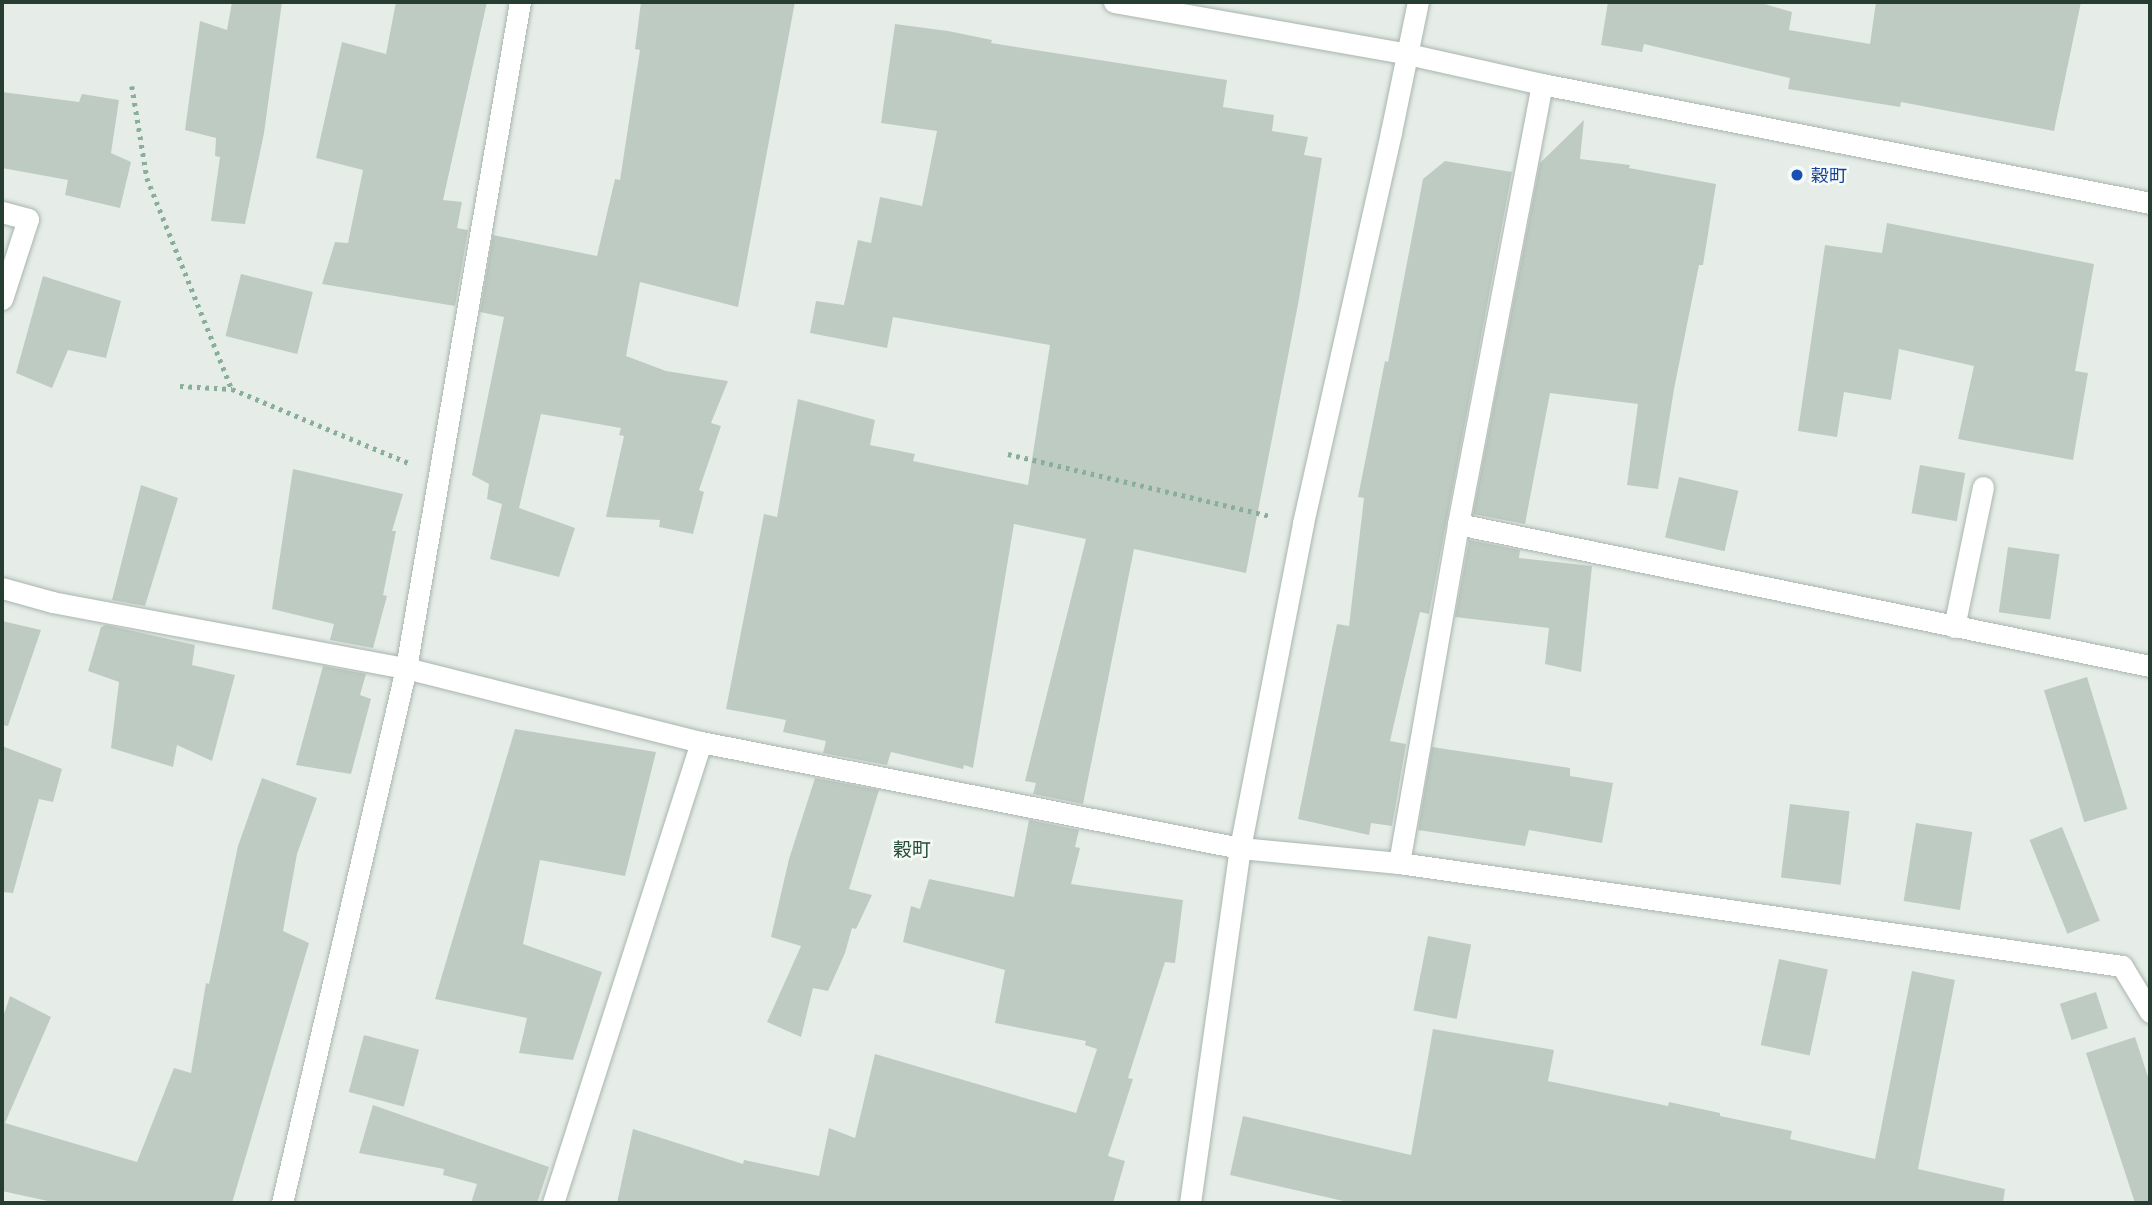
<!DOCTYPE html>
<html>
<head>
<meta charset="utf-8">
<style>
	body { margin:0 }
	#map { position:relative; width:2152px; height:1205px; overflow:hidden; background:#e6ede8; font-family:Commissioner,"Noto Sans JP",sans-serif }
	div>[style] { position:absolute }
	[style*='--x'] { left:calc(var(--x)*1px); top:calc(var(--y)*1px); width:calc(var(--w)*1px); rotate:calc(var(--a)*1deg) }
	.building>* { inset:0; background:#becbc3; transform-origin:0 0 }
	.path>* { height:4.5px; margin-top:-2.25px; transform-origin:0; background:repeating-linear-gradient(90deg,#89ae99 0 3.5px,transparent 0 8.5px) }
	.roads { filter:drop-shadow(0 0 2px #a9b5ae) drop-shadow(0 0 2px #a9b5ae) }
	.minor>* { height:21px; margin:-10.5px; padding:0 10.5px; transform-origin:10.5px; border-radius:10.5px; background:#fff }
	.tertiary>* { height:21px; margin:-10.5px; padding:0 10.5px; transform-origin:10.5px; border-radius:10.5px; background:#fff }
	.dots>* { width:19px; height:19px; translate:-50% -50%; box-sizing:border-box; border:4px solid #f6faf7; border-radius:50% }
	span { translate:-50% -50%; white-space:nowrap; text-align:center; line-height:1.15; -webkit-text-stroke:5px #f6faf7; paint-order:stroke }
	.transit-label { font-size:18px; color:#164399 }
	.left { translate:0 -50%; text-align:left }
	.neighbourhood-label { font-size:19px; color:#244e39 }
	.frame { position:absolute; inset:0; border:4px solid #263e32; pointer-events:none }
</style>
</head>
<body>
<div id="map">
	<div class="building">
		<div style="clip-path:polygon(232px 2px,282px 2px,264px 133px,245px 224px,211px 221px,220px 157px,215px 156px,216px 138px,185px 130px,200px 21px,227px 30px)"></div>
		<div style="clip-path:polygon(396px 2px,487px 2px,443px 200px,462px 202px,457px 228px,468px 230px,455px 306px,322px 284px,335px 242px,348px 243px,363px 170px,316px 158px,342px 42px,386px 54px)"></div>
		<div style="clip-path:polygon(641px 2px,795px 2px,738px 307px,640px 282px,626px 356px,666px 371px,728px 381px,711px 423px,721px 426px,699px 490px,704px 492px,693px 534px,659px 527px,660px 520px,606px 517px,624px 436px,619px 435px,621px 428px,541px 414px,519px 508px,575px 528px,559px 577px,490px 559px,502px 504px,487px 499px,489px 484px,472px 475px,504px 317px,480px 312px,493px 235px,597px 256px,615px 179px,620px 180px,640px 50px,635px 49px)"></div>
		<div style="clip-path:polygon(1608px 2px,1758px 2px,1792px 12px,1789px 30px,1870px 44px,1876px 2px,2081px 2px,2054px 131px,1901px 102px,1900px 107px,1788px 89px,1790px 78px,1644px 44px,1642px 52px,1601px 45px)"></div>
		<div style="clip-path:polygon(895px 24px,948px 31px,992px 40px,991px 43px,1227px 80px,1223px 107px,1274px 115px,1272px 131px,1308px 137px,1304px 155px,1322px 158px,1299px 299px,1246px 573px,1134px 549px,1083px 804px,1033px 794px,1036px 783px,1025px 781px,1086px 539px,1014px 524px,973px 768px,964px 765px,963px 769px,891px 752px,887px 765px,823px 753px,826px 741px,783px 732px,786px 720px,726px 709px,764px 514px,777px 517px,798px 399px,875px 420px,870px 445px,915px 454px,913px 461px,1028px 485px,1050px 345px,893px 317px,887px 348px,810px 333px,816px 301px,844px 305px,858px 240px,871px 243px,880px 197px,922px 206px,937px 131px,881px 123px)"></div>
		<div style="clip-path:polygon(2px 92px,79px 102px,82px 94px,119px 100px,111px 153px,131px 162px,120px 208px,65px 195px,68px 180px,2px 168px)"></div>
		<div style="clip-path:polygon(1584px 120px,1580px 159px,1630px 165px,1629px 168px,1716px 184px,1703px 265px,1699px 265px,1674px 389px,1658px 489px,1627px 485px,1638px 404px,1550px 393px,1525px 524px,1473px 514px,1540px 163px)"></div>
		<div style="clip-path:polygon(1445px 161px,1512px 172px,1429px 614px,1420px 612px,1390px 741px,1406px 744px,1392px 826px,1371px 823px,1369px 835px,1298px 819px,1337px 624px,1349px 626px,1364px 498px,1358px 497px,1385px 361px,1388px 362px,1423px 179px)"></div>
		<div style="clip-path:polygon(1887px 223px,2094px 264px,2075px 371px,2088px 373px,2073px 460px,1958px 439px,1974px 366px,1899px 349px,1891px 400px,1844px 392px,1837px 437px,1798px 431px,1825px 245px,1882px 253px)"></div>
		<div style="left:241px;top:274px;width:74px;height:64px;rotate:14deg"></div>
		<div style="clip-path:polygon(43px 276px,121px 301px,106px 358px,68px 350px,52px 388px,16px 373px)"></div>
		<div style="left:1920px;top:465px;width:46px;height:49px;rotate:10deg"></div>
		<div style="clip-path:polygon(293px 469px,403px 494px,392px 531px,396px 531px,383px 595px,387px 596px,373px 648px,330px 640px,334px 624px,272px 609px)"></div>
		<div style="left:1679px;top:477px;width:61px;height:62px;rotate:13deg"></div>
		<div style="clip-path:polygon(141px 485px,178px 498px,145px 606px,112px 600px)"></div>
		<div style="clip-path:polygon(1469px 540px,1520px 550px,1519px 558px,1592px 566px,1581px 672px,1545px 664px,1549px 628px,1455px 617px)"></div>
		<div style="left:2008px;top:547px;width:52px;height:66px;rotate:8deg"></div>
		<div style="clip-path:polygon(2px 621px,41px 630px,8px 726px,2px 725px)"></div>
		<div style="clip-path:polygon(106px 625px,195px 645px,192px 665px,235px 675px,212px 761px,177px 745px,173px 767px,111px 748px,119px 682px,88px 671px,101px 627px)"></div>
		<div style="clip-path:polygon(323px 666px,366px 674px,360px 695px,371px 699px,351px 774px,296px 765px)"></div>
		<div style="left:2087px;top:677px;width:138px;height:45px;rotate:73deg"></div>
		<div style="clip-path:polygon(515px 729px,656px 752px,625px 876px,540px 860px,523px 944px,602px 972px,573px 1060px,519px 1053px,527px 1018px,435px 999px)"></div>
		<div style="clip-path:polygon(2px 746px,62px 769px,53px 802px,39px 799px,13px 893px,2px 892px)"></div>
		<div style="clip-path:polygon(1432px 747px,1570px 768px,1570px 776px,1613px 783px,1602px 843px,1529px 830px,1525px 846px,1418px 830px)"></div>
		<div style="clip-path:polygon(262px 778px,317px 798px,297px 854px,283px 931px,309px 943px,232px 1203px,57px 1203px,2px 1191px,2px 1020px,10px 996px,51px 1017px,5px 1123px,137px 1162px,174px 1068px,191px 1073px,206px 983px,209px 984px,238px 846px)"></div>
		<div style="clip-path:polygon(815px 778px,879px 790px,849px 889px,872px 895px,856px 929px,852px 928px,845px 953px,828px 991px,813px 988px,801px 1037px,767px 1022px,801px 946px,771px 937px,789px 859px)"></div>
		<div style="left:1790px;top:804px;width:60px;height:74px;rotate:7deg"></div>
		<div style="clip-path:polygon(1029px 820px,1079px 830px,1075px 847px,1080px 848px,1071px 884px,1183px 900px,1175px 963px,1165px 962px,1128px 1078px,1133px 1079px,1108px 1156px,1125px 1161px,1113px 1203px,617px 1203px,633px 1129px,743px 1164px,744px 1160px,819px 1176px,829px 1128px,855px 1138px,875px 1054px,1076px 1113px,1097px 1049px,1085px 1045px,1086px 1041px,995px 1023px,1005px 970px,903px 942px,911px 906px,920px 909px,929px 879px,1014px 897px)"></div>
		<div style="left:1916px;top:823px;width:57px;height:79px;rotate:9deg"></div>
		<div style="left:2062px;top:827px;width:101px;height:35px;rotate:68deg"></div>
		<div style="left:1428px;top:936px;width:44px;height:76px;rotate:11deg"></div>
		<div style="left:1779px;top:959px;width:50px;height:88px;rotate:12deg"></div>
		<div style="clip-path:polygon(1912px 971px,1955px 980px,1918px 1169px,2005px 1189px,2003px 1203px,1352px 1203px,1230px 1175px,1243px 1116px,1411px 1155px,1433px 1029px,1554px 1050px,1548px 1081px,1668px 1106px,1669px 1102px,1720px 1113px,1720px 1116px,1792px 1131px,1790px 1139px,1875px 1159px)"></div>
		<div style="left:2096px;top:992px;width:38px;height:38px;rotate:72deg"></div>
		<div style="left:364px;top:1035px;width:57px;height:59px;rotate:15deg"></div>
		<div style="clip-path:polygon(2135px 1037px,2150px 1083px,2150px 1203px,2135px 1203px,2086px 1053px)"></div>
		<div style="clip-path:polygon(373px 1105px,549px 1167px,537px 1203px,471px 1203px,477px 1184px,443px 1175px,444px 1169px,359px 1153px)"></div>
	</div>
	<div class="path">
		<div style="--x:132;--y:86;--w:93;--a:80.7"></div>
		<div style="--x:147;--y:178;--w:227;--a:68.1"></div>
		<div style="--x:232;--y:389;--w:192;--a:22.7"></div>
		<div style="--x:180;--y:386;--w:52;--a:3.3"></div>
		<div style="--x:1008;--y:454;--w:270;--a:13.3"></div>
	</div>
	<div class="roads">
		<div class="minor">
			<div style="--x:2;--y:212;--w:27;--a:15"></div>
			<div style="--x:28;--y:219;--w:84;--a:108"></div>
			<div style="--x:1458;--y:524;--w:706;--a:11.6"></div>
			<div style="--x:2;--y:588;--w:52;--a:15.6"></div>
			<div style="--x:52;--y:602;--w:360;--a:10.6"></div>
			<div style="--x:406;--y:668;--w:304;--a:14.1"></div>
			<div style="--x:701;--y:742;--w:549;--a:11.13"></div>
			<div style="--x:1240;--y:848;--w:160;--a:5.4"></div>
			<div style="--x:1399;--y:863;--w:730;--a:8.11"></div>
			<div style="--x:2122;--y:966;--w:54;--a:58.7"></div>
			<div style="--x:1954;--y:627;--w:143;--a:-78.3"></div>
			<div style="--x:1399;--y:863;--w:344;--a:-80.1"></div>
			<div style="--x:1458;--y:524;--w:448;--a:-79.2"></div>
			<div style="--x:282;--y:1203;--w:549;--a:-76.95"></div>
			<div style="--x:406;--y:668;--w:676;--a:-80.29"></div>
			<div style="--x:553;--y:1203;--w:484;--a:-72.2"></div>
		</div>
		<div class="tertiary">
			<div style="--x:1114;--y:2;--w:299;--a:10"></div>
			<div style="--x:1408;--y:54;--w:137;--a:12.6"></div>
			<div style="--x:1542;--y:84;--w:620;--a:11.07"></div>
			<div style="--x:1190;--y:1203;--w:359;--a:-82"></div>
			<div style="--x:1240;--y:848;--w:331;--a:-79"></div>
			<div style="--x:1303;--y:523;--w:401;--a:-77.3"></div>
			<div style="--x:1391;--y:132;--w:133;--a:-78.3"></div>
		</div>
	</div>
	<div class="dots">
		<div style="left:1797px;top:175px;background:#1a4fb4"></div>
	</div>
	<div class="transit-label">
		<span class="left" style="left:1811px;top:175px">穀町</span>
	</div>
	<div class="neighbourhood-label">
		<span style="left:912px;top:849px">穀町</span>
	</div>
	<div class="frame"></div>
</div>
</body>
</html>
